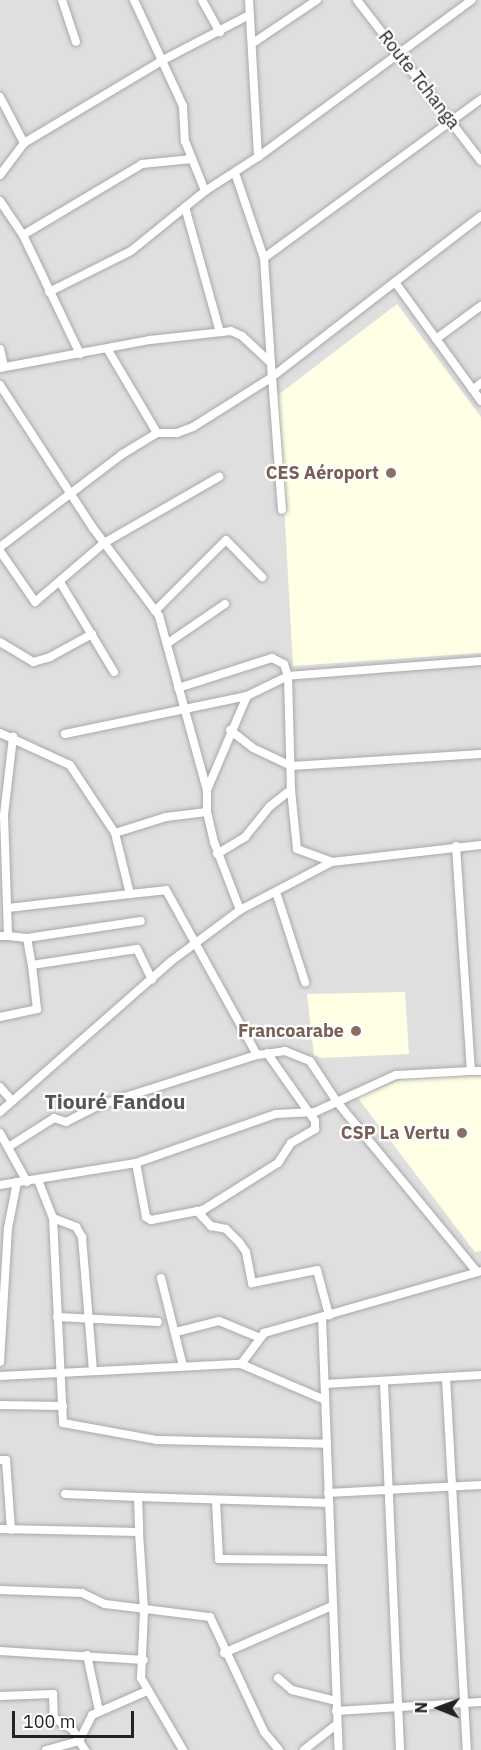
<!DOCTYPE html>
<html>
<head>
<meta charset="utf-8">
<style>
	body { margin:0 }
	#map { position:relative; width:481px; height:1750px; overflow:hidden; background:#f2efe9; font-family:"IBM Plex Sans",sans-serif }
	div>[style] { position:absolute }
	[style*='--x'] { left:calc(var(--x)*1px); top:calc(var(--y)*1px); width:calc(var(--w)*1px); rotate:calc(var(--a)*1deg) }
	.residential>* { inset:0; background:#e0dfdf; transform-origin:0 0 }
	.education>* { inset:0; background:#ffffe5 }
	.roads { filter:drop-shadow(0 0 2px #a9a9a9) drop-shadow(0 0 2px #a9a9a9) }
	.street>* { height:8px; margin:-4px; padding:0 4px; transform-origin:4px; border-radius:4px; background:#fff }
	.dots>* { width:16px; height:16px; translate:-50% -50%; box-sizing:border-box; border:3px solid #fff; border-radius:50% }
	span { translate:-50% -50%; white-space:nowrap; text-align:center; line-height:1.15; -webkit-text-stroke:4.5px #fff; paint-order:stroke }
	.street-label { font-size:18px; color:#222 }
	.education-label { font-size:18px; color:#785e54; font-weight:700 }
	.right { translate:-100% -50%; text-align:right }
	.quarter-label { font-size:21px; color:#555; font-weight:700 }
	.north { position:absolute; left:409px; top:1678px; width:60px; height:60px; -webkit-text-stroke:4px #fff; paint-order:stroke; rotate:271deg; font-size:16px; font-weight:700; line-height:24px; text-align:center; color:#222 }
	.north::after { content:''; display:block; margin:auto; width:21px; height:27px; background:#222; clip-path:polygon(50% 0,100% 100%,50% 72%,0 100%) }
	.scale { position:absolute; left:12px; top:1711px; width:122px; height:27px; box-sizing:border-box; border:3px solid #222; border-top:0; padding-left:8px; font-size:18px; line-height:21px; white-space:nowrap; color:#222; -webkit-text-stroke:4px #fff; paint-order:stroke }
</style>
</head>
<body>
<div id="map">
	<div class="residential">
		<div style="left:0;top:0;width:481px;height:1750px"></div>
	</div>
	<div class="education">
		<div style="clip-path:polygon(397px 304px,481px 417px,481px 653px,293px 666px,278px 395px)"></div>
		<div style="clip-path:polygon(405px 992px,409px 1054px,322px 1058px,314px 1055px,307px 994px)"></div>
		<div style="clip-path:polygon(481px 1076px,481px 1251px,475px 1252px,357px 1097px,408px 1077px)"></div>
	</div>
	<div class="roads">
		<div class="street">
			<div style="--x:62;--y:0;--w:44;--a:71.6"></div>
			<div style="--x:134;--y:0;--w:117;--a:65.2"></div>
			<div style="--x:183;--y:106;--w:35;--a:87"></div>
			<div style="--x:185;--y:141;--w:54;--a:68.2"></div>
			<div style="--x:202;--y:0;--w:37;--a:61"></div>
			<div style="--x:249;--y:0;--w:157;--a:86.7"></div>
			<div style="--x:357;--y:0;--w:203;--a:52.4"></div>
			<div style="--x:253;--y:43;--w:77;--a:-33.9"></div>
			<div style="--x:0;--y:97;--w:52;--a:62.4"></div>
			<div style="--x:235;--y:173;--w:90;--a:71.2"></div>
			<div style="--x:264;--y:258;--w:119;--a:86.2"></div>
			<div style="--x:272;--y:377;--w:155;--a:-37.7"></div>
			<div style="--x:0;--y:175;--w:40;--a:-53"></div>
			<div style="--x:24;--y:143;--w:162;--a:-30.8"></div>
			<div style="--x:163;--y:60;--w:97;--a:-27.6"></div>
			<div style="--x:0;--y:201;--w:41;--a:55.9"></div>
			<div style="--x:23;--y:235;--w:132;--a:64.4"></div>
			<div style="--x:185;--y:207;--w:130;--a:74.4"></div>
			<div style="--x:481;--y:216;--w:108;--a:142.5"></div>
			<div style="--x:395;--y:282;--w:147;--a:54.1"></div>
			<div style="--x:23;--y:235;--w:139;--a:-30.8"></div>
			<div style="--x:142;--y:164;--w:50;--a:-5.7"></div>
			<div style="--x:264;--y:258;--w:269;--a:-36.2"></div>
			<div style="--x:49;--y:292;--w:92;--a:-26.6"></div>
			<div style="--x:131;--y:251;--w:95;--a:-39"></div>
			<div style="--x:205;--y:191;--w:63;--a:-32.7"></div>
			<div style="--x:258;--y:157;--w:265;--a:-36.3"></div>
			<div style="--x:436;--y:339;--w:56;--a:-36.3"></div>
			<div style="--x:0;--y:349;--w:18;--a:77"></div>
			<div style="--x:108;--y:350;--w:96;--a:59.4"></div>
			<div style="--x:0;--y:368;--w:153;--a:-10.6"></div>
			<div style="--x:150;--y:340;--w:81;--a:-6.3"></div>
			<div style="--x:231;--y:331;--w:12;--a:24"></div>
			<div style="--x:242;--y:336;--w:37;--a:43"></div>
			<div style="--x:0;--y:385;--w:171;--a:57"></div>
			<div style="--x:93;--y:528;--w:110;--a:53.1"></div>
			<div style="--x:159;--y:616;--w:180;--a:74.6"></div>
			<div style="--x:473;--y:390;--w:11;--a:-41"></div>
			<div style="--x:0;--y:547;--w:152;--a:-37.2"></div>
			<div style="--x:121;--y:455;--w:42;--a:-31.4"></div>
			<div style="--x:157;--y:433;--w:20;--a:0"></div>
			<div style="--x:177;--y:433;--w:17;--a:-21"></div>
			<div style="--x:193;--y:427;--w:93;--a:-32.3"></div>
			<div style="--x:272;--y:377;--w:133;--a:85.7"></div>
			<div style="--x:0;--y:551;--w:62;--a:55.5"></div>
			<div style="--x:35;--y:602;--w:91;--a:-40.5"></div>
			<div style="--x:104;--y:543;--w:133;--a:-29.9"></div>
			<div style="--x:60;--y:582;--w:105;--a:59"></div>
			<div style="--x:155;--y:611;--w:100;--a:-45"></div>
			<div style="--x:226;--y:540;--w:52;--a:45.8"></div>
			<div style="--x:0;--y:642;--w:39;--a:31"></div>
			<div style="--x:33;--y:662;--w:18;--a:-16"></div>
			<div style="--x:50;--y:657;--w:48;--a:-28.7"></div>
			<div style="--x:168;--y:643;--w:69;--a:-34.4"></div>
			<div style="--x:481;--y:661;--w:194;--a:175.6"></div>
			<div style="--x:288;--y:676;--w:114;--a:88.5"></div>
			<div style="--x:291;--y:790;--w:59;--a:84.2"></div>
			<div style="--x:297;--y:849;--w:37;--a:20"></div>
			<div style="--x:332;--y:862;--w:150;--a:-6.5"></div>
			<div style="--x:178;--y:688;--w:99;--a:-17.7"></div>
			<div style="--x:272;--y:658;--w:13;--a:27"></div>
			<div style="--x:284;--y:664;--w:13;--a:72"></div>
			<div style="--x:288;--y:676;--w:46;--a:154"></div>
			<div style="--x:247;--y:696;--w:102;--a:113.1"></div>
			<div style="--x:207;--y:790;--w:22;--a:90"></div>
			<div style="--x:207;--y:812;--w:31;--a:77"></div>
			<div style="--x:214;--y:842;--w:73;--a:69.1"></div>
			<div style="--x:240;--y:910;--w:104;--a:-27.6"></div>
			<div style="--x:230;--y:730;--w:29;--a:38"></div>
			<div style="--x:253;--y:748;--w:42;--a:25.3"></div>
			<div style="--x:291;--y:766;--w:190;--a:-3.6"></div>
			<div style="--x:0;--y:733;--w:77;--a:24.6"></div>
			<div style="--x:70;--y:765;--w:82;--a:56.5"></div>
			<div style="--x:115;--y:833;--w:53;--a:-17.4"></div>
			<div style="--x:166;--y:817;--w:41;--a:-7"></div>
			<div style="--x:65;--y:734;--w:186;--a:-11.8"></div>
			<div style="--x:115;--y:833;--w:63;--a:76.2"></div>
			<div style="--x:130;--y:894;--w:36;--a:-6"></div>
			<div style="--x:166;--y:890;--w:188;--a:61.1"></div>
			<div style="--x:456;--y:846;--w:225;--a:86.2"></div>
			<div style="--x:471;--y:1071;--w:10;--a:0"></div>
			<div style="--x:217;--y:854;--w:33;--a:-31"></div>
			<div style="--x:245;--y:837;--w:38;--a:-51"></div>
			<div style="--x:269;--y:807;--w:28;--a:-38"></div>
			<div style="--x:276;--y:892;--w:95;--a:72.1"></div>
			<div style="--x:8;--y:908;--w:123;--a:-6.5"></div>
			<div style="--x:0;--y:936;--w:8;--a:0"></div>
			<div style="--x:8;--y:936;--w:121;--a:-91.9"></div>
			<div style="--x:4;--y:815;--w:79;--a:-83.4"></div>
			<div style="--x:8;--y:936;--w:19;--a:6"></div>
			<div style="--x:27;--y:938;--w:115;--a:-8.5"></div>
			<div style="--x:27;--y:938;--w:27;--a:80"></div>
			<div style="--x:32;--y:965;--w:106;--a:-8.7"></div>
			<div style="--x:137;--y:949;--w:34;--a:64"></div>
			<div style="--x:0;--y:1017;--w:38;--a:-12"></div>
			<div style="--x:37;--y:1009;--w:44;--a:-96.5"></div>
			<div style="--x:0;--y:1087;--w:18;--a:49"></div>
			<div style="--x:0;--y:1112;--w:227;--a:-41.4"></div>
			<div style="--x:170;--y:962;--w:87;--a:-36.6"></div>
			<div style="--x:0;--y:1133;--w:56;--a:61.1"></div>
			<div style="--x:10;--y:1146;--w:52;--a:-32.5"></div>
			<div style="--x:54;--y:1118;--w:13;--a:18"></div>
			<div style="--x:66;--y:1122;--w:35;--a:-27"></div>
			<div style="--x:97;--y:1106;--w:168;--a:-17.7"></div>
			<div style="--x:257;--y:1055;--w:28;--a:-8"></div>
			<div style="--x:285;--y:1051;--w:27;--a:22"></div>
			<div style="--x:310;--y:1061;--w:49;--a:56.6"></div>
			<div style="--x:337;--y:1102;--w:220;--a:50.5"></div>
			<div style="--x:136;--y:1163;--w:55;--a:79.5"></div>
			<div style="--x:146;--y:1217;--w:6;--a:31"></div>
			<div style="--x:151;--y:1220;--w:53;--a:-10.9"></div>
			<div style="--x:203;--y:1210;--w:89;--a:-32.1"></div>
			<div style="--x:278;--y:1163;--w:24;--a:-57"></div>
			<div style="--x:291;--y:1143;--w:28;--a:-30"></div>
			<div style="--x:315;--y:1129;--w:8;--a:-90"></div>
			<div style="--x:315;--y:1121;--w:83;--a:-125.2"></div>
			<div style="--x:38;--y:1180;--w:41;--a:68.5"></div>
			<div style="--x:53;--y:1218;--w:205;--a:87.2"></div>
			<div style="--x:63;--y:1423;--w:96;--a:10.3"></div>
			<div style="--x:157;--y:1440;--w:170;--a:1.3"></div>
			<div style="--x:0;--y:1185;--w:138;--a:-9.2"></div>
			<div style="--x:136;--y:1163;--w:148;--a:-19.3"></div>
			<div style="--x:276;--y:1114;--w:39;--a:-3"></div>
			<div style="--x:315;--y:1112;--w:89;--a:-24.6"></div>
			<div style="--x:396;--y:1075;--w:75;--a:-3.1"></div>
			<div style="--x:197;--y:1211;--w:21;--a:47"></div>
			<div style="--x:211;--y:1226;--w:15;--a:11"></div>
			<div style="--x:226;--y:1229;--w:18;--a:45"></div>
			<div style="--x:239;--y:1242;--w:12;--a:55"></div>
			<div style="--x:246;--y:1252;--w:32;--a:79"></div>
			<div style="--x:252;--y:1283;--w:66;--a:-11.3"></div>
			<div style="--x:317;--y:1270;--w:47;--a:75.1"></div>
			<div style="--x:53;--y:1218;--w:25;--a:21"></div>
			<div style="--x:76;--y:1227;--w:12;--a:59"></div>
			<div style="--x:82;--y:1237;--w:133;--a:85.3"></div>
			<div style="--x:161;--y:1278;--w:91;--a:76"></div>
			<div style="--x:57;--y:1317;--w:101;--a:2.8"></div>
			<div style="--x:322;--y:1317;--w:433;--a:87.8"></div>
			<div style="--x:176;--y:1332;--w:44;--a:-14.3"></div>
			<div style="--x:219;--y:1321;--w:42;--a:22.3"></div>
			<div style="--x:0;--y:1362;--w:134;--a:-86.6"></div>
			<div style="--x:8;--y:1228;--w:47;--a:-78.9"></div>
			<div style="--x:241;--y:1364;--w:91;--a:23.2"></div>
			<div style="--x:0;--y:1376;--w:241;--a:-2.9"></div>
			<div style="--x:241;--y:1364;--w:39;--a:-53"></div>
			<div style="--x:264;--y:1333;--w:226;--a:-15.9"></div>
			<div style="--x:446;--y:1378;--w:373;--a:86.8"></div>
			<div style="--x:384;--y:1383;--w:367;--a:87.5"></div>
			<div style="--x:325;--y:1384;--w:156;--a:-3.3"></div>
			<div style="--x:0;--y:1405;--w:63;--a:0.9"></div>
			<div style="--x:0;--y:1460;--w:6;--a:0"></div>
			<div style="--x:6;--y:1460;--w:70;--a:85.9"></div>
			<div style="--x:328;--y:1493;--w:153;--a:-3"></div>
			<div style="--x:65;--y:1494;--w:73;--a:2.4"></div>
			<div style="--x:138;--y:1497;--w:35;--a:88"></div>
			<div style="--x:138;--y:1497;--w:191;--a:1.8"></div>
			<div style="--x:216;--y:1501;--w:58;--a:87"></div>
			<div style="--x:219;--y:1559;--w:112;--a:0.5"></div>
			<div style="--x:0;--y:1529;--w:139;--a:1.2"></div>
			<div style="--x:139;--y:1532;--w:78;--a:86.3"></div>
			<div style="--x:144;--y:1610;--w:68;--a:92.5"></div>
			<div style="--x:141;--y:1678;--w:83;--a:59.7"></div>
			<div style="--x:0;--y:1590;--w:82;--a:2.1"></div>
			<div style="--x:82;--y:1593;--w:25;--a:26"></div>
			<div style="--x:105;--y:1604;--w:106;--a:7.1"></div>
			<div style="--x:210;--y:1617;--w:127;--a:64.8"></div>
			<div style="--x:264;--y:1732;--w:23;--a:50"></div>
			<div style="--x:0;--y:1651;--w:144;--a:3.6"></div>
			<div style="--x:224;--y:1653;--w:118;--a:-23.5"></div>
			<div style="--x:87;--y:1655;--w:57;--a:77.9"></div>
			<div style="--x:278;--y:1678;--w:18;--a:41"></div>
			<div style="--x:292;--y:1690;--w:45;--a:14"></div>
			<div style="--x:0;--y:1696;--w:53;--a:-2.2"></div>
			<div style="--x:53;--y:1694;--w:24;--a:88"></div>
			<div style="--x:54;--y:1718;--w:22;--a:32"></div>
			<div style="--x:73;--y:1730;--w:13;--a:61"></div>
			<div style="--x:336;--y:1711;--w:145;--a:-3.6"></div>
			<div style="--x:79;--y:1741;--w:29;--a:-63"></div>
			<div style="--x:92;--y:1715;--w:60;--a:-23.6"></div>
			<div style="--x:46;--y:1750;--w:34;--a:-15"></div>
			<div style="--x:79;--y:1741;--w:11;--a:56"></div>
			<div style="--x:304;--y:1750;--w:42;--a:-38.2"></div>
		</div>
	</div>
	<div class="dots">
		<div style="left:391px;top:473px;background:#8d6e63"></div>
		<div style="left:356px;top:1031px;background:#8d6e63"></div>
		<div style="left:462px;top:1133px;background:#8d6e63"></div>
	</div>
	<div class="street-label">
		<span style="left:419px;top:80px;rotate:52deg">Route Tchanga</span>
	</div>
	<div class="education-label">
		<span class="right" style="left:379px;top:473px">CES Aéroport</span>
		<span class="right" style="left:344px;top:1031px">Francoarabe</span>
		<span class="right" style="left:450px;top:1133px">CSP La Vertu</span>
	</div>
	<div class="quarter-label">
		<span style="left:115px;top:1101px">Tiouré Fandou</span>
	</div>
	<div class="north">N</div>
	<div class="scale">100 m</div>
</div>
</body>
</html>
